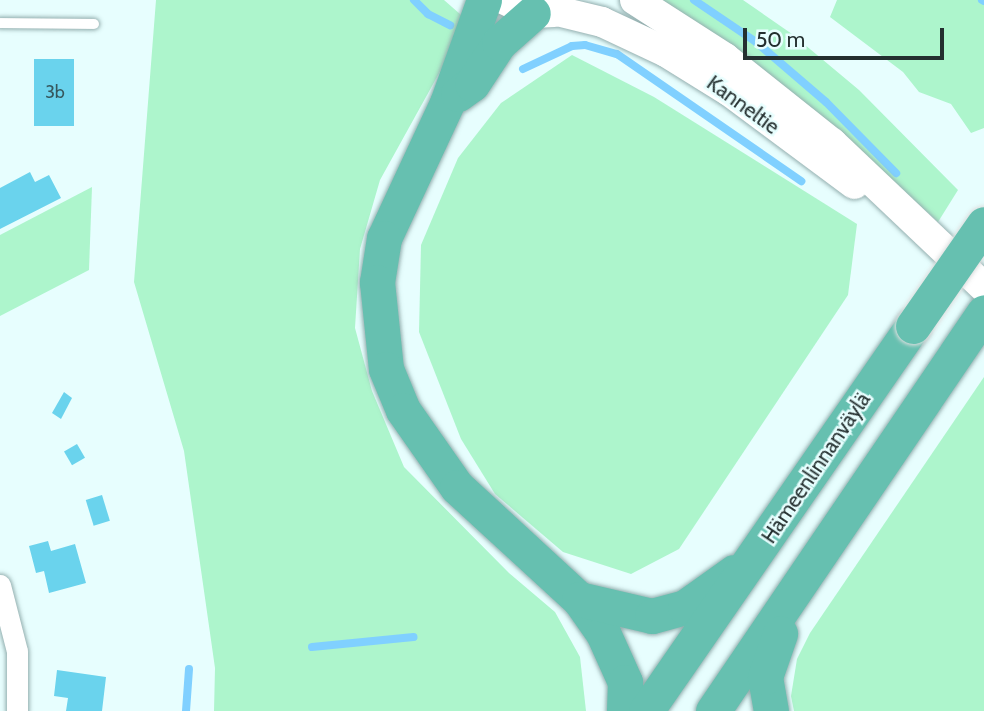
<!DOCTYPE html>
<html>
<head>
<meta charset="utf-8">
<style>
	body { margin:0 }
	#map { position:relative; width:984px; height:711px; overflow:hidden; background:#e7fefe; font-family:Cabin,sans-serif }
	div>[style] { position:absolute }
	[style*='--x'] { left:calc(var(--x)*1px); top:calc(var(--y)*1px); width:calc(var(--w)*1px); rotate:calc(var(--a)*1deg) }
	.green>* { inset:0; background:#adf5cc }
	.stream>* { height:8px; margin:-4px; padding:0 4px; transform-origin:4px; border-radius:4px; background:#80d0ff }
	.building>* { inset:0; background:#6ad3ed; transform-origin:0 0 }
	.roads { filter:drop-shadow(0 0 2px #94afaf) drop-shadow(0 0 2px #94afaf) }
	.service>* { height:10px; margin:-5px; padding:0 5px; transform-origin:5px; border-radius:5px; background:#fff }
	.minor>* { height:21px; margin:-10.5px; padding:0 10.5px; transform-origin:10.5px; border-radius:10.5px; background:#fff }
	.secondary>* { height:30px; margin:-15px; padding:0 15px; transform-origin:15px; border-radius:15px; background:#fff }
	.trunk>* { height:35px; margin:-17.5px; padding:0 17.5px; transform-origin:17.5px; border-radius:17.5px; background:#66c0b0 }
	.bridges { filter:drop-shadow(0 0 2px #dcdede) drop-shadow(0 0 2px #dcdede) }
	.trunk-bridge>* { height:35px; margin:-17.5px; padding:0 17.5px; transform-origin:17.5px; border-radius:17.5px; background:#66c0b0 }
	span { translate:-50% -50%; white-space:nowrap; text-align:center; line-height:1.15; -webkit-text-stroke:5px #e7fefe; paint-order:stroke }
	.number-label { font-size:18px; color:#36585e }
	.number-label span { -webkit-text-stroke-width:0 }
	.street-label { font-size:21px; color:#242f2f }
	.scale { position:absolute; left:743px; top:28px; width:201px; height:32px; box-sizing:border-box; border:4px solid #242f2f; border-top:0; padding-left:9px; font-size:21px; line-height:24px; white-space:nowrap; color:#242f2f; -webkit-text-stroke:5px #e7fefe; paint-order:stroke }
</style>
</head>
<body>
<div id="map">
	<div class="green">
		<div style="clip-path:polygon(156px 0,444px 0,468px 21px,380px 180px,360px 249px,355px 328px,372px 391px,404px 467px,509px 573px,555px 612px,580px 657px,586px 711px,214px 711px,215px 668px,184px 451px,134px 282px)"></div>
		<div style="clip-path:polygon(654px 0,743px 0,792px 34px,859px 90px,958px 190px,938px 222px,816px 112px)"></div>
		<div style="clip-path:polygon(837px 0,984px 0,984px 128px,971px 133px,951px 104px,919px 92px,903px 72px,830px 17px)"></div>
		<div style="clip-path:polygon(572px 55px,654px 97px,857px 224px,848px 295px,679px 549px,631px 574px,563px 552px,495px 494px,461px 439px,419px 332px,421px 245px,458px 158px,501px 103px)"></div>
		<div style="clip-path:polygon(92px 187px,89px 270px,0 316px,0 235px)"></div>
		<div style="clip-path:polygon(984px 377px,984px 711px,794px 711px,791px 696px,797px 659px,810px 633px)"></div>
	</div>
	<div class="stream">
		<div style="--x:414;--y:0;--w:20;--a:45"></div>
		<div style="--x:428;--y:14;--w:25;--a:27"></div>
		<div style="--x:694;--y:0;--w:75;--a:34.1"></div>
		<div style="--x:756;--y:42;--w:92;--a:40.6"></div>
		<div style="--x:826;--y:102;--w:100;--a:45.4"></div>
		<div style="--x:982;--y:0;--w:2;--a:27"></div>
		<div style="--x:523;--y:69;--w:54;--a:-25.1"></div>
		<div style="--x:572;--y:46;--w:13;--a:-4"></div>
		<div style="--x:585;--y:45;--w:33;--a:16"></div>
		<div style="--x:617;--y:54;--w:224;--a:34.6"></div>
		<div style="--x:312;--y:647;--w:102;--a:-5.6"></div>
		<div style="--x:186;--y:711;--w:42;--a:-85.9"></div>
	</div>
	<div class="building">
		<div style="left:34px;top:59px;width:40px;height:67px"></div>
		<div style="clip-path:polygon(30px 172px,35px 182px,49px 175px,61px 198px,0 229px,0 188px)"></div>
		<div style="clip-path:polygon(64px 392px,72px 398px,61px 419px,52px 413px)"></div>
		<div style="left:77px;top:444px;width:16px;height:15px;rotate:60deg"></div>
		<div style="left:102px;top:495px;width:27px;height:17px;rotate:73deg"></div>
		<div style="clip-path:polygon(48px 541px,51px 551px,75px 544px,86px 583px,49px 593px,44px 571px,36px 573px,29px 546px)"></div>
		<div style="clip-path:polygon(57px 670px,106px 677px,102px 711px,66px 711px,68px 698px,54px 696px)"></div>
	</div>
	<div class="roads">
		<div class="service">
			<div style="--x:0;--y:23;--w:94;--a:0.6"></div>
		</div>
		<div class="minor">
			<div style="--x:0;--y:585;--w:68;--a:75.6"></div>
			<div style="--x:17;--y:651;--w:60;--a:90"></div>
		</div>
		<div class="secondary">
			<div style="--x:505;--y:0;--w:31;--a:25"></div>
			<div style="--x:533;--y:13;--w:21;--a:-3"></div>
			<div style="--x:635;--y:0;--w:107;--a:32.8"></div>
			<div style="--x:725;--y:58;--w:137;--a:38.5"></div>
			<div style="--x:832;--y:143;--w:209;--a:43.5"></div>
			<div style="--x:557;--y:11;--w:46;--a:13.7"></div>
			<div style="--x:602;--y:22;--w:71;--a:25.1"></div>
			<div style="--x:666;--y:52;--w:74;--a:31.8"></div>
			<div style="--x:729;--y:91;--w:156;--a:36.6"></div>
		</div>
		<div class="trunk">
			<div style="--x:484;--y:0;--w:109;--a:109.8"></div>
			<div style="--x:447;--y:103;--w:149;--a:115"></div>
			<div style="--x:384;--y:238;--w:45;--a:99"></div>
			<div style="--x:377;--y:282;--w:87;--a:84.1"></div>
			<div style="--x:386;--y:369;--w:44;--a:67.5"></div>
			<div style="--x:403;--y:410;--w:94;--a:55"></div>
			<div style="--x:457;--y:487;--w:166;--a:42.6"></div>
			<div style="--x:579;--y:599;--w:42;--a:54.8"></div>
			<div style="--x:603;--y:633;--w:54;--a:65.8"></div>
			<div style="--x:625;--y:682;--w:29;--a:92"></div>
			<div style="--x:458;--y:94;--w:17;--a:-36"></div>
			<div style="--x:472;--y:84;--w:49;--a:-56.6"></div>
			<div style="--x:499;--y:43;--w:45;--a:-41.4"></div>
			<div style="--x:579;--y:599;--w:75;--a:13.1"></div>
			<div style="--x:652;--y:616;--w:34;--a:-15"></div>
			<div style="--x:685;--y:607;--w:60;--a:-35.5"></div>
			<div style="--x:646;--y:711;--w:469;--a:-55.3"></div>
			<div style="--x:713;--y:711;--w:482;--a:-55.8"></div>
			<div style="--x:771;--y:711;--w:35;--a:-100"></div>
			<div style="--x:765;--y:677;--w:46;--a:-70.8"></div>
		</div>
	</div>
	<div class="bridges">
		<div class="trunk-bridge">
			<div style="--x:913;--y:326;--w:124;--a:-55.2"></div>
		</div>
	</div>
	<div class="number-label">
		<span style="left:55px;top:92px">3b</span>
	</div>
	<div class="street-label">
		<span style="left:743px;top:105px;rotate:36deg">Kanneltie</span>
		<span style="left:816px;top:468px;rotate:-56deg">Hämeenlinnanväylä</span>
	</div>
	<div class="scale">50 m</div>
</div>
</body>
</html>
